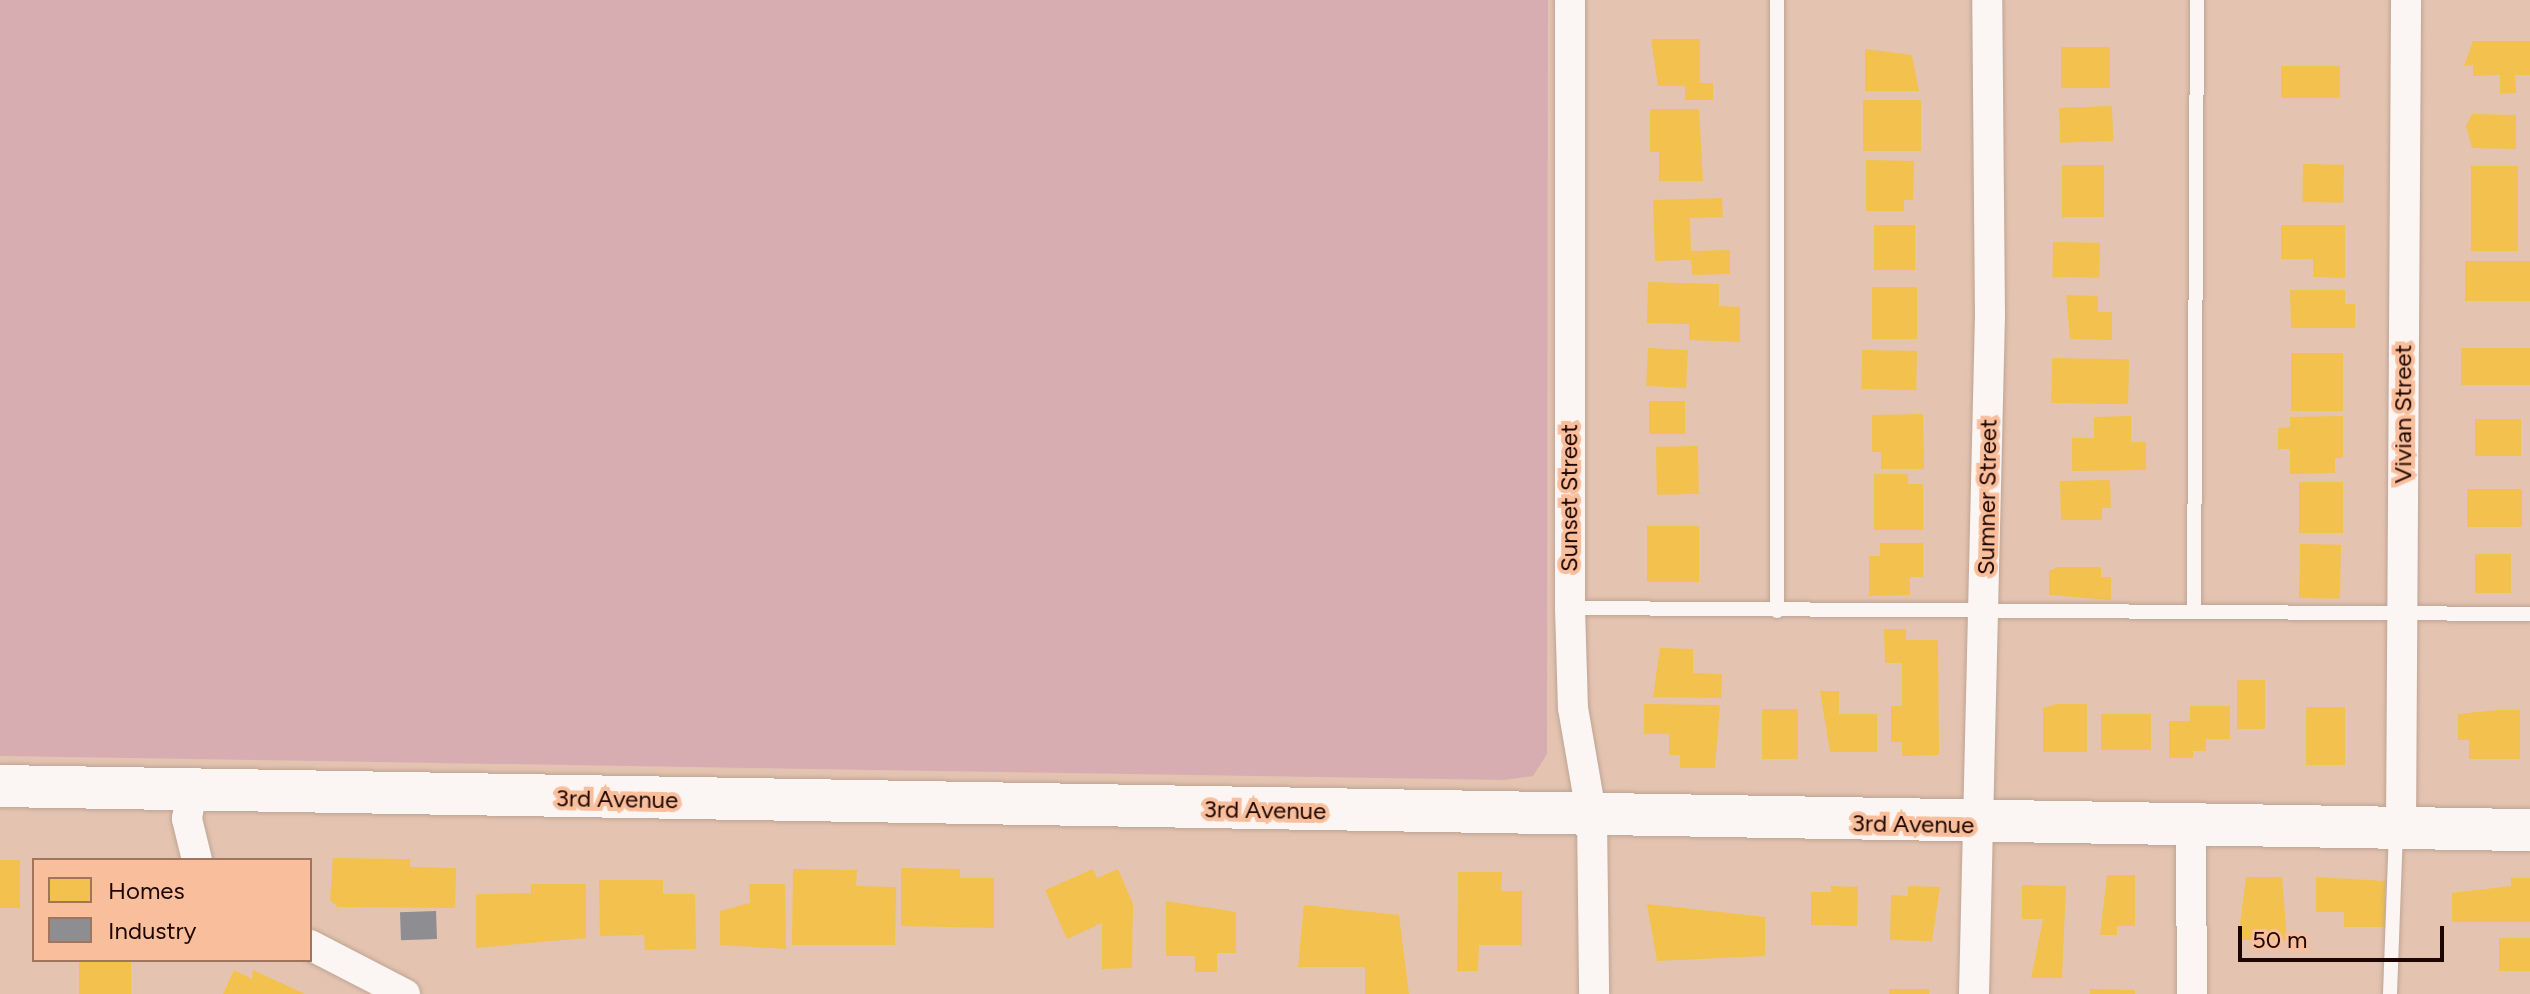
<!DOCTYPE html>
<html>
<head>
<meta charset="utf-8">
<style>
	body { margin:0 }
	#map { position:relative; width:2530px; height:994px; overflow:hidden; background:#e4c4b1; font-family:Figtree,sans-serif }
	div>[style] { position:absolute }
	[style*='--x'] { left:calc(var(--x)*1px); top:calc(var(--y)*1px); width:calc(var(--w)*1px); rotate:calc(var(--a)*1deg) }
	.green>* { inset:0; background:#d8adb2 }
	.homes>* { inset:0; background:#f2c14e; transform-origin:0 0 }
	.industry>* { inset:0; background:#8d8d92; transform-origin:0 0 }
	.roads { filter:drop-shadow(0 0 2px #bfa394) drop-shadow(0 0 2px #bfa394) }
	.lane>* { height:14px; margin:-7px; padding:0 7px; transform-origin:7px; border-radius:7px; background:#fbf6f3 }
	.street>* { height:30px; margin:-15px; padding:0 15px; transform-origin:15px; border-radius:15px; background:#fbf6f3 }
	.secondary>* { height:42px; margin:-21px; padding:0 21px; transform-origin:21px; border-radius:21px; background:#fbf6f3 }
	span { translate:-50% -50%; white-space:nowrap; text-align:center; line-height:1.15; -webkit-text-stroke:8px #f9be9c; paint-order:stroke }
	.street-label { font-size:24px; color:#1d0500 }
	.legend { position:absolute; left:32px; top:858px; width:280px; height:104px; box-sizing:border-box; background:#f9be9c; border:2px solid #a1745e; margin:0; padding:10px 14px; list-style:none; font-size:24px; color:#1d0500 }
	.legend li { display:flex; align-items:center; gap:16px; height:40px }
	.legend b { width:40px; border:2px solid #a1745e }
	.scale { position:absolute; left:2238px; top:926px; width:206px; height:36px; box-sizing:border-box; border:4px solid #1d0500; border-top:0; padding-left:10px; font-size:24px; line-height:28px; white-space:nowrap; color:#1d0500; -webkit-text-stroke:6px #f9be9c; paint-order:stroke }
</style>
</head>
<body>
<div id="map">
	<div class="green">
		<div style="clip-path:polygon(0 0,1548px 0,1547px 754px,1533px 776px,1504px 780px,0 756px)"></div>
	</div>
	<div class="homes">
		<div style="clip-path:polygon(1651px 39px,1700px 39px,1700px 83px,1713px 83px,1713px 100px,1685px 100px,1685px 86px,1658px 86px)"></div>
		<div style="clip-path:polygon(2473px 41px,2530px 41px,2530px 75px,2515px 75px,2516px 93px,2500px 94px,2500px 75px,2473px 76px,2473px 65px,2464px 66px)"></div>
		<div style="left:2061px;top:47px;width:49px;height:41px"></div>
		<div style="clip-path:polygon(1865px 49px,1912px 55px,1919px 91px,1865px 91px)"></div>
		<div style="left:2281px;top:66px;width:59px;height:32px"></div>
		<div style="left:1863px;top:100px;width:58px;height:51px"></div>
		<div style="left:2112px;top:106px;width:35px;height:53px;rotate:88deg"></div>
		<div style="clip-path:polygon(1650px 109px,1699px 109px,1703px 181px,1659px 181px,1659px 152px,1650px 152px)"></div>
		<div style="clip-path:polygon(2472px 114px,2516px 115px,2516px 149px,2472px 148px,2466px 126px)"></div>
		<div style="clip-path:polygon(1866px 160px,1914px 161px,1913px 200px,1904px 200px,1904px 211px,1866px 211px)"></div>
		<div style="left:2303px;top:164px;width:41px;height:38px;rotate:1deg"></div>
		<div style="left:2062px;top:165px;width:42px;height:52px"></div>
		<div style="left:2471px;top:166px;width:47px;height:85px"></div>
		<div style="clip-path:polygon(1722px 198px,1723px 217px,1690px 218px,1691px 251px,1730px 250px,1730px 274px,1692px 275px,1691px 260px,1655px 261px,1653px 200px)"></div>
		<div style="left:1874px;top:225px;width:41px;height:45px"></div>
		<div style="clip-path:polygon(2281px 225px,2345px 225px,2345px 278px,2313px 277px,2313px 259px,2281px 259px)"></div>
		<div style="left:2053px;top:242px;width:47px;height:35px;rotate:1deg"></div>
		<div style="left:2465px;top:261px;width:65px;height:40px"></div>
		<div style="clip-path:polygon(1648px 282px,1719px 284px,1719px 306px,1740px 307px,1740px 342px,1689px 340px,1689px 324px,1647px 323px)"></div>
		<div style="left:1872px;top:287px;width:45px;height:52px"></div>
		<div style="clip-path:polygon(2290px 290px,2345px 290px,2345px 304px,2355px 304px,2355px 328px,2291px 328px)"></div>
		<div style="clip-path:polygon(2066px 295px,2098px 296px,2098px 312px,2112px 312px,2112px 340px,2070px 339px)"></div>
		<div style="left:1648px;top:348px;width:40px;height:38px;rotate:3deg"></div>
		<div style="left:2530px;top:348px;width:37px;height:69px;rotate:90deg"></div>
		<div style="left:1862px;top:350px;width:55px;height:39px;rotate:1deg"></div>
		<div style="left:2291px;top:353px;width:52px;height:58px"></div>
		<div style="left:2052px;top:358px;width:77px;height:45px;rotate:1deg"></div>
		<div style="left:1649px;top:401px;width:36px;height:33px"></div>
		<div style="clip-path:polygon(1923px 414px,1924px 469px,1881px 469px,1881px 452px,1872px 452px,1872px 415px)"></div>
		<div style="clip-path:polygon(2131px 416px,2131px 442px,2146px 442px,2146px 470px,2072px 471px,2072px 438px,2094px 438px,2094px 417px)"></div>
		<div style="clip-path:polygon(2343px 416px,2343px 458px,2335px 458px,2335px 473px,2290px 474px,2290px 449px,2278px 449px,2278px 428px,2290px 427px,2290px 417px)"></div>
		<div style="left:2475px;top:419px;width:46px;height:37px"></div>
		<div style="left:1698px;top:446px;width:48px;height:42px;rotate:89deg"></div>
		<div style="clip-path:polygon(1874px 474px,1908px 474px,1908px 484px,1923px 484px,1923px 530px,1874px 530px)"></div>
		<div style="clip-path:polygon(2110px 480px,2111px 508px,2102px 508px,2102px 520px,2061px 520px,2060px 481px)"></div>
		<div style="left:2299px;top:482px;width:44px;height:51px"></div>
		<div style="left:2467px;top:489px;width:55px;height:38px"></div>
		<div style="left:1647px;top:526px;width:52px;height:56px"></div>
		<div style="clip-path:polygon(1880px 543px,1923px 543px,1923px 577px,1910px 577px,1910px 595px,1869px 596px,1869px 556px,1880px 556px)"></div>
		<div style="left:2300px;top:544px;width:41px;height:54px;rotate:1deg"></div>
		<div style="left:2511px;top:554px;width:39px;height:36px;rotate:90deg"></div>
		<div style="clip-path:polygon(2058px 567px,2101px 567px,2101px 577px,2111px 577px,2111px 600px,2049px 595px,2049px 571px)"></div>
		<div style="clip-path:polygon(1884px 629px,1906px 629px,1906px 640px,1938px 640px,1939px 755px,1902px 756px,1902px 742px,1891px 742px,1891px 706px,1902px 706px,1902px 663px,1885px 663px)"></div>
		<div style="clip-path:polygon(1660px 648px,1693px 649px,1693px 673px,1722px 674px,1721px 698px,1653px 697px)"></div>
		<div style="left:2237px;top:680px;width:28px;height:49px"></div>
		<div style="clip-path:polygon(1820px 691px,1839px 691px,1839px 714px,1877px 714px,1877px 752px,1830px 752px)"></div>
		<div style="clip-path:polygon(1644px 704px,1720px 705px,1715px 768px,1680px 768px,1680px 755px,1669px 755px,1669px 734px,1644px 734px)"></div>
		<div style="clip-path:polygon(2057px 704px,2087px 704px,2087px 752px,2043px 752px,2043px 708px)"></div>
		<div style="clip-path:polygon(2190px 706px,2230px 706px,2230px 739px,2206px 739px,2206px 751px,2193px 751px,2193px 758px,2169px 758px,2169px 721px,2190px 721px)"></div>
		<div style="left:2306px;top:707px;width:39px;height:58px"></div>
		<div style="left:1762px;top:709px;width:36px;height:50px"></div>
		<div style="clip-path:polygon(2498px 710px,2520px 710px,2520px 759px,2469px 759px,2469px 740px,2458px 740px,2458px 714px)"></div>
		<div style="left:2101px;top:714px;width:50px;height:36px"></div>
		<div style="clip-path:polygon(333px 858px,410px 859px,410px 867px,456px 868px,455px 908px,338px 907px,330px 900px)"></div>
		<div style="left:0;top:860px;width:20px;height:48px"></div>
		<div style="clip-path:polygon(901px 868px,960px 869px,960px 878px,994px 878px,994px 928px,901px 926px)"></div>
		<div style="clip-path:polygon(793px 869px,857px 870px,856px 886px,896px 887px,895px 945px,792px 945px)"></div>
		<div style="clip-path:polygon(1093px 869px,1097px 878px,1118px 869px,1133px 904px,1132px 968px,1102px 969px,1102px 923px,1067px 939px,1045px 890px)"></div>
		<div style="clip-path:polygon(1458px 872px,1502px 872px,1501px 891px,1522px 891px,1522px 945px,1479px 945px,1478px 971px,1457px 971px)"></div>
		<div style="clip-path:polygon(2107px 875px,2135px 875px,2135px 926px,2117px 926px,2117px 935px,2100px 935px)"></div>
		<div style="clip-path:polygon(2246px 877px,2282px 877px,2287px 940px,2238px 940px)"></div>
		<div style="clip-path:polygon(2316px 877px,2385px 881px,2385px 927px,2344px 927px,2344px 912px,2316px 912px)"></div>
		<div style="clip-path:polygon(2511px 878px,2530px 878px,2530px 922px,2452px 922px,2452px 893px,2511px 886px)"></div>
		<div style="clip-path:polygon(599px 880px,663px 880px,663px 894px,695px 894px,696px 949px,645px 950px,644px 935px,600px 936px)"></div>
		<div style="clip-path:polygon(531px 884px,586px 884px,586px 938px,476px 948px,476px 894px,531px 893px)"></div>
		<div style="clip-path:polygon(749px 884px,785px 884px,786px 949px,720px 945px,720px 911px,750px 903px)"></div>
		<div style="clip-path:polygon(2022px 885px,2066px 886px,2062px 978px,2031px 978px,2043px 919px,2022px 919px)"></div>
		<div style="clip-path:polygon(1831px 886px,1858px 887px,1857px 926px,1811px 925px,1811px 892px,1831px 892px)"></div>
		<div style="clip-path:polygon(1908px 886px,1940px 887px,1932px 941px,1890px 940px,1891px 895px,1908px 896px)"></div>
		<div style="clip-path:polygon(1166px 901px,1236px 912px,1236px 953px,1217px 953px,1217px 972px,1195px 972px,1195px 956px,1166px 956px)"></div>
		<div style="clip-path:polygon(1647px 904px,1765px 917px,1765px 956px,1657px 961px)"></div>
		<div style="clip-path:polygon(1304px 905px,1399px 915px,1409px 994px,1365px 994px,1365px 967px,1298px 967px)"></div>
		<div style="left:2499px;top:938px;width:31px;height:33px"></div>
		<div style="left:79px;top:960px;width:52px;height:34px"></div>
		<div style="clip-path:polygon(234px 970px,252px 979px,253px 970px,305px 994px,223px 994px)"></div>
		<div style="left:1889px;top:989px;width:40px;height:5px"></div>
		<div style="clip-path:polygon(2090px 989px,2135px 990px,2135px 994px,2090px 994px)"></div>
	</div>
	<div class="industry">
		<div style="left:436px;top:911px;width:28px;height:36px;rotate:88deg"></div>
	</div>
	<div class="roads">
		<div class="lane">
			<div style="--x:1570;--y:608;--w:960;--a:0.36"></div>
			<div style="--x:1777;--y:611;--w:611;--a:-90"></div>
			<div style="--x:2194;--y:611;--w:611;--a:-89.72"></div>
			<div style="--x:2390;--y:994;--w:163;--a:-87.9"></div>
		</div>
		<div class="street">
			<div style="--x:1570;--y:0;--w:608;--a:90"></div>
			<div style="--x:1570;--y:608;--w:100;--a:88.3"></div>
			<div style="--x:1573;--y:708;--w:112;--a:80.2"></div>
			<div style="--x:1592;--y:818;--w:176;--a:89.3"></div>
			<div style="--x:192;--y:790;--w:29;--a:100"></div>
			<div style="--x:187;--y:819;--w:42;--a:76.3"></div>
			<div style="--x:2191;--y:827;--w:167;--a:89.7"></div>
			<div style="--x:2401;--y:829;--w:829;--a:-89.65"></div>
			<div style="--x:310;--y:945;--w:107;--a:27.3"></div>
			<div style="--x:1974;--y:994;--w:677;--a:-88.65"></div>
			<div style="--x:1990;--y:317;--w:317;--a:-90.5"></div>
		</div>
		<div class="secondary">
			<div style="--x:0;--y:786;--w:2530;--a:1"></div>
		</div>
	</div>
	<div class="street-label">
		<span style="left:2403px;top:414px;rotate:-90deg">Vivian Street</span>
		<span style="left:1987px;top:497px;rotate:-89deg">Sumner Street</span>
		<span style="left:1569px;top:498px;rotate:-90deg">Sunset Street</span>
		<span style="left:617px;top:799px;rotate:1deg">3rd Avenue</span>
		<span style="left:1265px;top:810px;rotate:1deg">3rd Avenue</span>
		<span style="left:1913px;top:824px;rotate:1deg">3rd Avenue</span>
	</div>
	<ul class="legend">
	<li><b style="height:22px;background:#f2c14e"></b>Homes</li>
	<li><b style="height:22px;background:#8d8d92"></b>Industry</li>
	</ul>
	<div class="scale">50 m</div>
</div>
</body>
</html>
